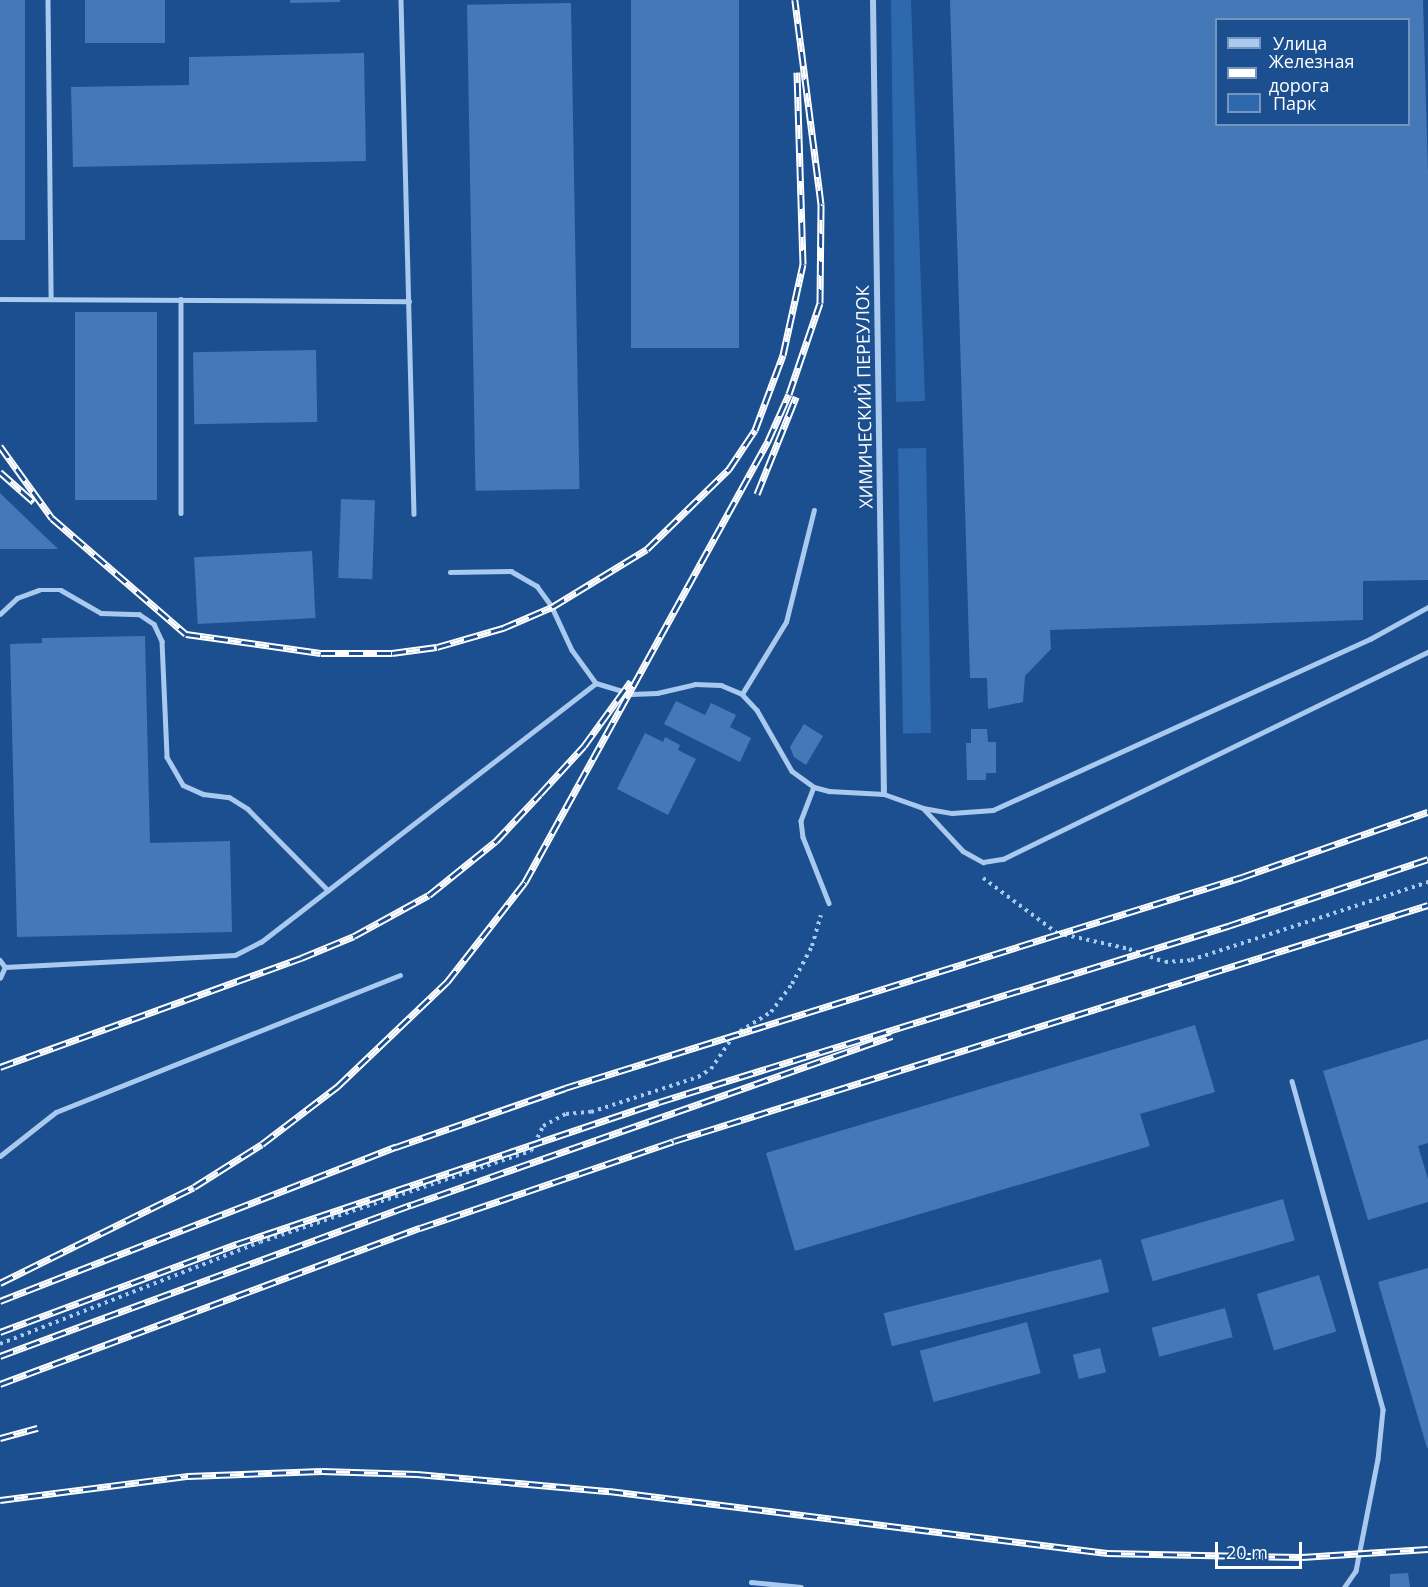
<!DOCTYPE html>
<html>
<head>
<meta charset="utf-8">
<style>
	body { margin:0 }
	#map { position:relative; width:1428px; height:1587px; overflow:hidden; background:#1b4f8f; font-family:"Open Sans",sans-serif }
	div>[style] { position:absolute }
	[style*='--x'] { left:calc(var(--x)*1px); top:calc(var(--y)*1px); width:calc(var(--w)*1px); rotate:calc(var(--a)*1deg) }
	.green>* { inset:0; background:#2e69ad; transform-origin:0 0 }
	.building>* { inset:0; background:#4478b7; transform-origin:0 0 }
	.path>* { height:4px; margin-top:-2px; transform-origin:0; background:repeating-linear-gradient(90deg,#a9c9ee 0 3px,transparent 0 7.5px) }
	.lane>* { height:4.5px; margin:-2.25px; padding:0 2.25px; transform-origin:2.25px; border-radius:2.25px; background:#a9c9ee }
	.street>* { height:6px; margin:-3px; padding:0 3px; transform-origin:3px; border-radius:3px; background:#a9c9ee }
	.rail>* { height:7px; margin-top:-3.5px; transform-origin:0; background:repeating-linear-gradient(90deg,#1b4f8f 0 14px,#fff 0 28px); box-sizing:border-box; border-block:2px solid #fff }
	span { translate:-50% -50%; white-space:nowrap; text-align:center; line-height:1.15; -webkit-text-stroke:4.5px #1b4f8f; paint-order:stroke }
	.street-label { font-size:18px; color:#fff }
	.legend { position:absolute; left:1215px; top:18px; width:195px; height:108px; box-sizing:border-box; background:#1b4f8f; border:2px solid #7695bc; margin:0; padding:8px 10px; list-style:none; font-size:18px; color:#fff }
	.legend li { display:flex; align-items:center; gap:12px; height:30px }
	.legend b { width:30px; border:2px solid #7695bc }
	.scale { position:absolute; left:1215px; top:1542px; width:87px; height:27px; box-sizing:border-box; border:3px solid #fff; border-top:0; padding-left:8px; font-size:18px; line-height:21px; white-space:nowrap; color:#fff; -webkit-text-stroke:4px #1b4f8f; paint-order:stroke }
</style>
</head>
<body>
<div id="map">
	<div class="green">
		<div style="clip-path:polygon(891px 0,911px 0,925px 401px,896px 402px)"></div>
		<div style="left:926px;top:448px;width:285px;height:28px;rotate:89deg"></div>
	</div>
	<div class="building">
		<div style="left:0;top:0;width:25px;height:240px"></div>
		<div style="left:85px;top:0;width:80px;height:43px"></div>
		<div style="clip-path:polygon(290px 0,340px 0,340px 2px,290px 3px)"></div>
		<div style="left:631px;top:0;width:108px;height:348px"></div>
		<div style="clip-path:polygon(evenodd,950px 0,1423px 0,1428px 172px,1428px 580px,1363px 581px,1363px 620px,1050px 630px,1051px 649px,1025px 676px,1023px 702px,988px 709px,987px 678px,970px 678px,950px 0,1216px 20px,1408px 20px,1408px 124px,1216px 124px,1216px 20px)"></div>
		<div style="left:571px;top:3px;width:486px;height:104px;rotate:89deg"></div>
		<div style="clip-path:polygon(364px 53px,366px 161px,73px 167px,71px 87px,189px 85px,189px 57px)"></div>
		<div style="left:75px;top:312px;width:82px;height:188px"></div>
		<div style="left:316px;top:350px;width:72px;height:123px;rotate:89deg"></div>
		<div style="clip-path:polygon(0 493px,58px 549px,0 549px)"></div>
		<div style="left:341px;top:499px;width:34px;height:79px;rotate:2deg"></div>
		<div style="left:312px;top:551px;width:67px;height:118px;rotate:87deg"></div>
		<div style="clip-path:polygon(145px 636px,150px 843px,230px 841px,232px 932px,17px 937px,10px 644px,42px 643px,42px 638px)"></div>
		<div style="clip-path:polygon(676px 701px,705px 715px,711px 703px,736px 715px,730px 727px,751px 738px,740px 762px,664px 724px)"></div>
		<div style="clip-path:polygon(804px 724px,823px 736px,806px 765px,794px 757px,790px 747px)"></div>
		<div style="clip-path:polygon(971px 729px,987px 729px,988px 742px,996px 742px,996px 773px,986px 773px,986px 780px,967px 780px,966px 743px,971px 743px)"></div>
		<div style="clip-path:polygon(645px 733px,663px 742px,665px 737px,680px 745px,678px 750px,696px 759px,668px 815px,617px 789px)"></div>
		<div style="clip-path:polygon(1195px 1025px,1215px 1092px,1140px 1114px,1150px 1146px,795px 1251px,766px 1153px)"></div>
		<div style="clip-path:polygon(1428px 1039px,1428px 1143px,1418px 1146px,1428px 1179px,1428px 1202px,1368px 1220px,1323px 1071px)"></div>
		<div style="left:1283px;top:1199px;width:43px;height:148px;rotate:74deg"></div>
		<div style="left:1101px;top:1259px;width:34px;height:224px;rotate:76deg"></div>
		<div style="clip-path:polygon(1428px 1268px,1428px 1448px,1427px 1448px,1378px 1282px)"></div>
		<div style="left:1319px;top:1275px;width:59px;height:65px;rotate:73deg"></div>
		<div style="left:1225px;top:1308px;width:30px;height:76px;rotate:75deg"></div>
		<div style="left:1027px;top:1322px;width:53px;height:111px;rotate:75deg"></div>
		<div style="left:1100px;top:1348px;width:25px;height:28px;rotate:76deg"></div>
		<div style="clip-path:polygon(1408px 1573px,1410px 1587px,1390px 1587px,1390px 1574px)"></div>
	</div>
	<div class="path">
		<div style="--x:983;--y:878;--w:92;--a:36.6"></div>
		<div style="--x:1057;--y:933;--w:74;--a:12.5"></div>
		<div style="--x:1129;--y:949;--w:38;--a:20"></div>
		<div style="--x:1165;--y:962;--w:26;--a:-4"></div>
		<div style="--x:1191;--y:960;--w:250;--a:-18.2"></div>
		<div style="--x:0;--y:1344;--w:279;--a:-21.4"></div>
		<div style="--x:260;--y:1242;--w:286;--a:-18.6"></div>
		<div style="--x:531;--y:1151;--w:28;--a:-64"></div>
		<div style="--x:543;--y:1126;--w:26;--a:-28"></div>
		<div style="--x:566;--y:1114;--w:25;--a:-5"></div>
		<div style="--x:591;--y:1112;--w:113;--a:-18.1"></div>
		<div style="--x:698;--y:1077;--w:15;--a:-32"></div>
		<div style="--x:711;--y:1069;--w:41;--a:-55.9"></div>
		<div style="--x:734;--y:1035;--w:44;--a:-31.9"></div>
		<div style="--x:771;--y:1012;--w:35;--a:-53"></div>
		<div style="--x:792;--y:984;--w:43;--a:-62.2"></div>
		<div style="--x:812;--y:946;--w:32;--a:-74"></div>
	</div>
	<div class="lane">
		<div style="--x:48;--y:0;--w:299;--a:89.4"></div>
		<div style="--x:401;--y:0;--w:514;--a:88.55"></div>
		<div style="--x:0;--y:299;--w:409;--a:0.3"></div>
		<div style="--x:181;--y:299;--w:214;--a:90"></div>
		<div style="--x:450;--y:572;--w:61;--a:-0.9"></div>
		<div style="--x:511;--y:571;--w:30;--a:30"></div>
		<div style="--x:537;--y:586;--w:26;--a:54"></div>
		<div style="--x:552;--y:607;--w:47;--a:65.1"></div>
		<div style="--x:572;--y:650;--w:41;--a:54"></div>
		<div style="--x:596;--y:683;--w:37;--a:17"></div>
		<div style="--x:631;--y:694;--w:26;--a:-2"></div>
		<div style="--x:657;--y:693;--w:39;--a:-13"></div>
		<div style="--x:695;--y:684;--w:26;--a:2"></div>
		<div style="--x:721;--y:685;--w:23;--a:23"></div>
		<div style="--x:742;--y:694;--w:22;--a:47"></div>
		<div style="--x:757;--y:710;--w:70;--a:60.2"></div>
		<div style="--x:792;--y:771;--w:27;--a:36"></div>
		<div style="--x:814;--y:787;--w:16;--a:15"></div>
		<div style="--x:829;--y:791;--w:55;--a:3.1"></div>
		<div style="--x:884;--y:794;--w:41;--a:19.7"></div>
		<div style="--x:923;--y:808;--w:29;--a:10"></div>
		<div style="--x:952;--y:813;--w:41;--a:-4.2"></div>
		<div style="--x:993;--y:810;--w:414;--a:-24.4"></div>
		<div style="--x:1370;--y:639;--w:66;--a:-28.9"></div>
		<div style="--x:0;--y:614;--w:23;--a:-43"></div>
		<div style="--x:17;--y:598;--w:23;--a:-20"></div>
		<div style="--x:39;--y:590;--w:22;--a:0"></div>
		<div style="--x:61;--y:590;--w:46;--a:29.9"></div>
		<div style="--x:101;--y:613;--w:38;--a:2"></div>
		<div style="--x:139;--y:614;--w:18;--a:34"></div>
		<div style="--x:154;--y:624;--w:19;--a:65"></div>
		<div style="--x:162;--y:641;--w:116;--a:87.5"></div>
		<div style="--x:167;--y:757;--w:32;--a:60"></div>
		<div style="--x:183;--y:785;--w:22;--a:24"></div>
		<div style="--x:203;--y:794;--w:26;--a:7"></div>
		<div style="--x:229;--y:797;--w:22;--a:32"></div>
		<div style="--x:248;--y:809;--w:114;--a:45.4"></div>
		<div style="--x:742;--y:694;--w:84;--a:-58.6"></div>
		<div style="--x:786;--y:622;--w:115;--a:-76"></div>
		<div style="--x:814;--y:787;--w:36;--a:111"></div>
		<div style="--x:801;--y:821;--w:16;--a:83"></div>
		<div style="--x:803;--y:837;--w:71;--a:68.5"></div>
		<div style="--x:924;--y:809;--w:57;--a:47.1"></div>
		<div style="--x:963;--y:851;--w:23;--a:29"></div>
		<div style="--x:983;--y:862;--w:20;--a:-9"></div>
		<div style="--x:1003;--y:859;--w:473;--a:-26"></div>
		<div style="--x:0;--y:960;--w:9;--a:54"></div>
		<div style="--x:5;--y:967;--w:230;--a:-3"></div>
		<div style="--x:235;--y:955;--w:29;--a:-27"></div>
		<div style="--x:261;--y:942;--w:423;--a:-37.7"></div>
		<div style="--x:0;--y:978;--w:12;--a:-66"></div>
		<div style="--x:1292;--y:1081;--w:341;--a:74.5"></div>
		<div style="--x:1383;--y:1410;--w:49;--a:95.8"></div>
		<div style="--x:1378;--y:1459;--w:114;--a:101.1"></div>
		<div style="--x:1356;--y:1571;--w:19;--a:125"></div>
		<div style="--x:0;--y:1156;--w:71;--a:-38.2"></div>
		<div style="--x:56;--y:1112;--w:370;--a:-21.7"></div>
		<div style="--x:751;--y:1582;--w:50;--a:5.7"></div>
	</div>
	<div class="street">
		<div style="--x:873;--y:0;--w:794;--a:89.21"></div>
	</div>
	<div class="rail">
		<div style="--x:0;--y:446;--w:89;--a:54.2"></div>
		<div style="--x:52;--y:518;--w:177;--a:40.9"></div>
		<div style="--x:186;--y:634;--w:136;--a:8"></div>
		<div style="--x:321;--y:653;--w:71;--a:0"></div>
		<div style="--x:392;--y:653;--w:45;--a:-7.6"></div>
		<div style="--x:437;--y:647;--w:69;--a:-16.1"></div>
		<div style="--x:503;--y:628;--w:53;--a:-23.2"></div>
		<div style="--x:552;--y:607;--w:111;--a:-31.4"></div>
		<div style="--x:647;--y:549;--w:115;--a:-44.3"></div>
		<div style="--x:729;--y:469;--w:47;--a:-56.3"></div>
		<div style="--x:755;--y:430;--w:80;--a:-69.5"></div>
		<div style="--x:783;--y:355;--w:93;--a:-77.6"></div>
		<div style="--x:803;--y:264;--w:192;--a:-91.8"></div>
		<div style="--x:0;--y:472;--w:45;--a:41.4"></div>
		<div style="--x:757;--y:494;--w:105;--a:-68.1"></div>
		<div style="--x:0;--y:1067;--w:320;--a:-19.9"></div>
		<div style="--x:301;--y:958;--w:57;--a:-22.5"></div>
		<div style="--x:354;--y:936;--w:85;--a:-28.7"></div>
		<div style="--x:429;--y:895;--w:86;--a:-38.9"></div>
		<div style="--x:496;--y:841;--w:64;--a:-46.9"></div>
		<div style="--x:540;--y:794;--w:65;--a:-47.5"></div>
		<div style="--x:584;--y:746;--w:80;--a:-54.1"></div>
		<div style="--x:0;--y:1283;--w:216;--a:-26.3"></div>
		<div style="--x:194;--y:1187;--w:80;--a:-32.3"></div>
		<div style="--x:262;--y:1144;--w:96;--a:-37.3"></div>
		<div style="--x:338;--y:1086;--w:151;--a:-43.7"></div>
		<div style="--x:447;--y:982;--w:127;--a:-52"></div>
		<div style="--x:525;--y:882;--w:504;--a:-61.14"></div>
		<div style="--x:768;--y:441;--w:51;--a:-65.9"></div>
		<div style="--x:789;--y:394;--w:96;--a:-71.2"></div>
		<div style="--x:820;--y:303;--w:99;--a:-89.4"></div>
		<div style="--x:821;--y:204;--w:206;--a:-97.3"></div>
		<div style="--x:0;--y:1301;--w:425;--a:-21.3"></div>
		<div style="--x:396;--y:1147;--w:179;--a:-19.2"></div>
		<div style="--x:565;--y:1088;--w:709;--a:-17.31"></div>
		<div style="--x:1242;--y:877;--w:197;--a:-19.3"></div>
		<div style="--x:0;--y:1332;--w:253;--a:-20.4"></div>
		<div style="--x:237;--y:1244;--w:445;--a:-18.6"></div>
		<div style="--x:659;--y:1102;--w:596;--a:-17.19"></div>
		<div style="--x:1228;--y:926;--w:211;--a:-18.5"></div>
		<div style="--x:0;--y:1356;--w:438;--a:-20.2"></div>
		<div style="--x:411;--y:1205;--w:510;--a:-19.36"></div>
		<div style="--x:0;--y:1384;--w:448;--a:-20.4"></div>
		<div style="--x:420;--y:1228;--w:268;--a:-18.9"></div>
		<div style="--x:674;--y:1141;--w:790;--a:-17.38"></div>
		<div style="--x:0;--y:1438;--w:39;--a:-15"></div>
		<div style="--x:0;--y:1500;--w:190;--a:-7.3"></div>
		<div style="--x:188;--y:1476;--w:134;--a:-2.1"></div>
		<div style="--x:322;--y:1471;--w:95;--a:1.8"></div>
		<div style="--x:417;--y:1474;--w:193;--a:5.1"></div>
		<div style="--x:609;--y:1491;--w:502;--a:7.1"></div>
		<div style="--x:1107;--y:1553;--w:195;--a:1.2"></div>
		<div style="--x:1302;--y:1557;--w:126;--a:-3.6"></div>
	</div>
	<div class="street-label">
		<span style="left:864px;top:397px;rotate:-91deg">ХИМИЧЕСКИЙ ПЕРЕУЛОК</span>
	</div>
	<ul class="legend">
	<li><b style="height:8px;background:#a9c9ee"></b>Улица</li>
	<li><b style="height:8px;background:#fff"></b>Железная дорога</li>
	<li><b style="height:16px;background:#2e69ad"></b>Парк</li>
	</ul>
	<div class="scale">20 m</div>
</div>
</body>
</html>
